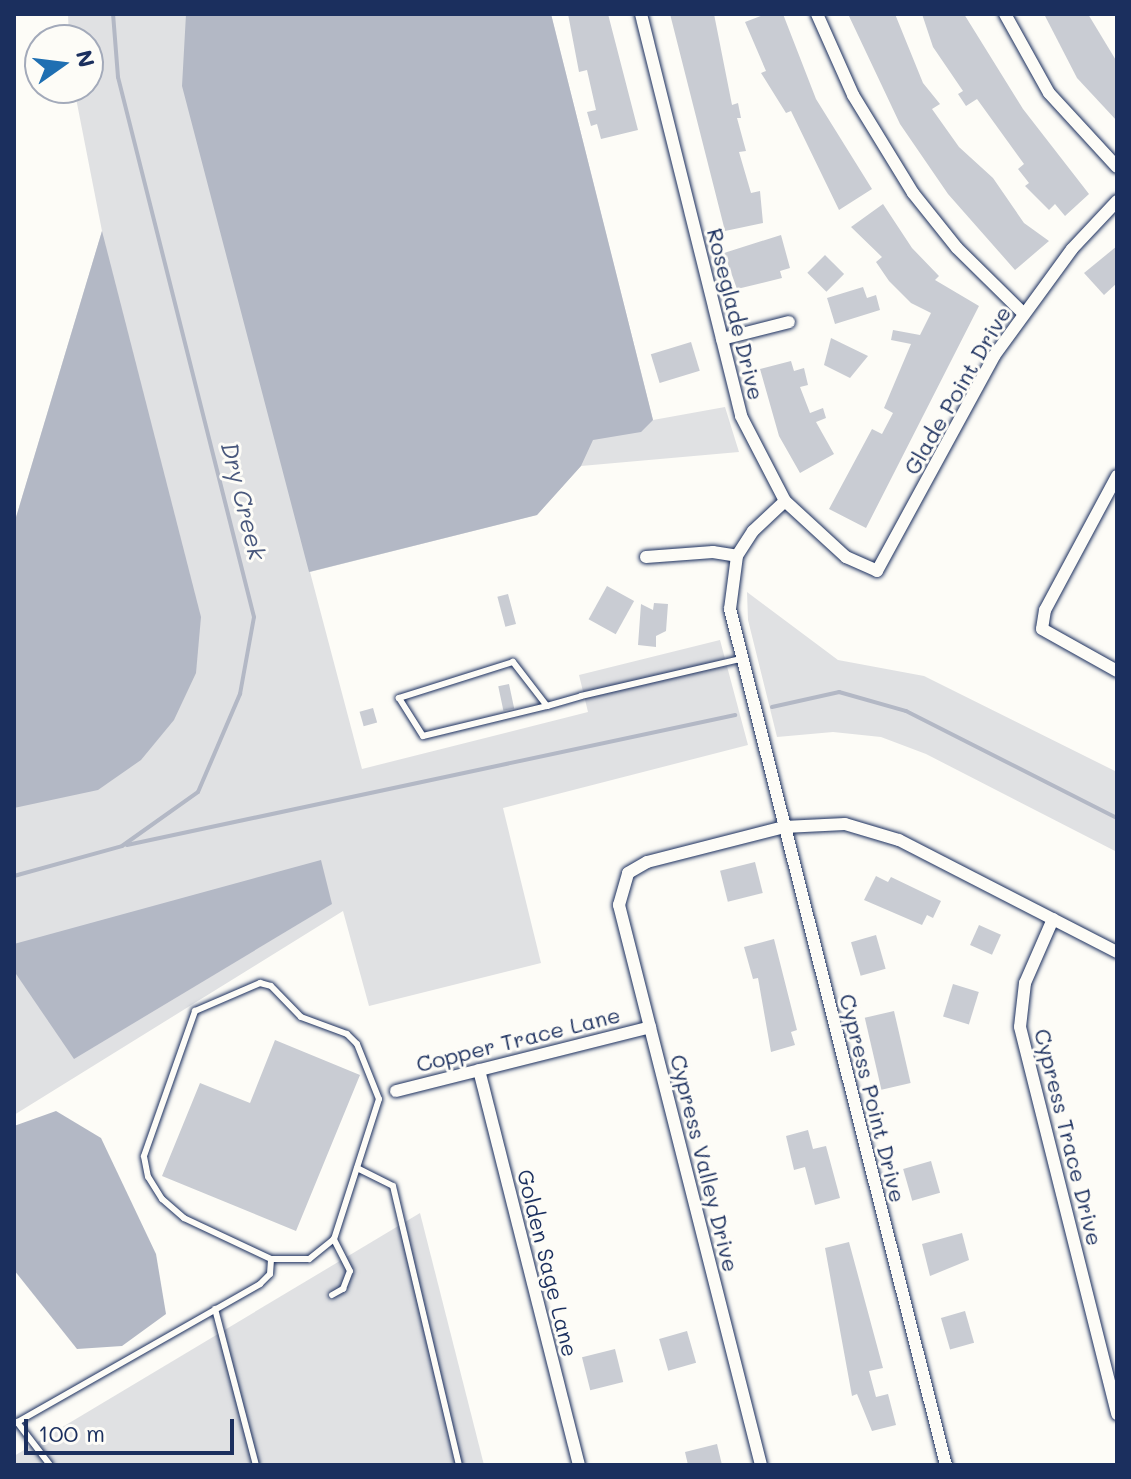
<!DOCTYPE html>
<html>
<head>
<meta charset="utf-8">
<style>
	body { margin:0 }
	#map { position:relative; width:1131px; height:1479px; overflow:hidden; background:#fdfcf7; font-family:Mali,sans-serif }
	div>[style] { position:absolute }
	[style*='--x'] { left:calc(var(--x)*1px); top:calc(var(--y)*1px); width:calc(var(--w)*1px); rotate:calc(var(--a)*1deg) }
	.green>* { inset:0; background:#e0e1e3 }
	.water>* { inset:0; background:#b3b8c5 }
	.stream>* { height:4px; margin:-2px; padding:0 2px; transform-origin:2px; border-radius:2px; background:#b3b8c5 }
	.building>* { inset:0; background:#c9ccd3; transform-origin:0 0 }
	.roads { filter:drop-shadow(0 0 2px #1b2f5e) drop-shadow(0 0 2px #1b2f5e) }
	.service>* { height:6px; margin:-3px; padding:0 3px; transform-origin:3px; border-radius:3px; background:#fdfcf7 }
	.minor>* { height:12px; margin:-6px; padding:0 6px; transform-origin:6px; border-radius:6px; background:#fdfcf7 }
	span { translate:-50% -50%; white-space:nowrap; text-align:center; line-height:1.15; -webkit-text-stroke:6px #fdfcf7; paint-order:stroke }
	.street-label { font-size:22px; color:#1b2f5e }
	.water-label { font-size:24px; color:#49587d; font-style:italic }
	.frame { position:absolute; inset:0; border:16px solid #1b2f5e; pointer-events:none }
	.north { position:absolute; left:24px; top:24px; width:80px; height:80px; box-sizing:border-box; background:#fdfcf7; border:2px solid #a3aaba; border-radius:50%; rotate:76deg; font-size:22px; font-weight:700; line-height:32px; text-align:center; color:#1b2f5e }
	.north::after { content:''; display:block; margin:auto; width:28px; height:36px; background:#1f6fb2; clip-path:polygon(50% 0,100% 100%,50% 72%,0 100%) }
	.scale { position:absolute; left:24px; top:1419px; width:210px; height:36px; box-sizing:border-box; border:4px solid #1b2f5e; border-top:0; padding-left:10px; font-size:24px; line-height:28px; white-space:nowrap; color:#1b2f5e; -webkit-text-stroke:6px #fdfcf7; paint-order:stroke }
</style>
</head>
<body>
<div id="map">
	<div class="green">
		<div style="clip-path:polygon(68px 14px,551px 14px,653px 420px,725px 407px,739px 452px,581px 466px,537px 515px,310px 572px,362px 769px,588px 712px,579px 675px,720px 640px,748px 745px,503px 808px,541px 963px,369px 1006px,343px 911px,14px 1115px,14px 524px,102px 231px,74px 88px,88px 88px,88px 40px,69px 40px)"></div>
		<div style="clip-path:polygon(747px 592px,838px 660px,924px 676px,1117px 772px,1117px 852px,926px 754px,881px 737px,833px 732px,777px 737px,748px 620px)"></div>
		<div style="clip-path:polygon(420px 1213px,484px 1465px,14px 1465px,14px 1456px)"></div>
	</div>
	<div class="water">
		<div style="clip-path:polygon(186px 14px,551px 14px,653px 420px,641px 432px,593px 440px,581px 466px,537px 515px,309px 572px,182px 86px)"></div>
		<div style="clip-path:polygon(102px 231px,201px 617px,196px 673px,174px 720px,141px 760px,98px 790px,14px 808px,14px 524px)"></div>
		<div style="clip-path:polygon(321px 860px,332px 904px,74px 1059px,14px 971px,14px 944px)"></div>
		<div style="clip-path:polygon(56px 1111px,101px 1138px,156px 1254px,166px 1314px,122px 1346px,77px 1349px,14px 1270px,14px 1126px)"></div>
	</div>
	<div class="stream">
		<div style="--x:772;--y:707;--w:69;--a:-12.6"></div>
		<div style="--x:839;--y:692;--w:70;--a:15.8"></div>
		<div style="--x:906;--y:711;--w:237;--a:26.9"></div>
		<div style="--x:127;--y:845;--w:622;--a:-12.07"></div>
		<div style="--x:14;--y:876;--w:112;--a:-15.5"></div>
		<div style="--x:122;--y:846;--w:93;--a:-35.4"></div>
		<div style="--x:198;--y:792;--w:107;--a:-66.8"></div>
		<div style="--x:240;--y:694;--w:78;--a:-79.7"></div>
		<div style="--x:254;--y:617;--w:557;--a:-104.14"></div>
		<div style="--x:118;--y:77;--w:63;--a:-94.5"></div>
	</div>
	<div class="building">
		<div style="clip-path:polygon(568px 14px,608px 14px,638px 130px,601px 139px,597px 124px,591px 126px,587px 112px,596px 110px,587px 70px,579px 72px)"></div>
		<div style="clip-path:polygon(670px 14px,714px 14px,732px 105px,738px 103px,741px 118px,737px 118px,746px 151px,739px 152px,751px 193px,760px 191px,763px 223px,725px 231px)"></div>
		<div style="clip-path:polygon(766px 14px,783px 14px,816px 99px,872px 189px,839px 210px,791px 111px,786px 113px,761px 73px,766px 71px,745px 22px)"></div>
		<div style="clip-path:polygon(848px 14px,895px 14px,923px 83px,940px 104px,932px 109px,959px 147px,993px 178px,1024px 223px,1049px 241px,1015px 270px,948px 194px,900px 124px)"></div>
		<div style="clip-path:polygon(922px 14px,964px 14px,1023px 109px,1089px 194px,1065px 216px,1055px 204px,1049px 210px,1025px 186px,1029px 183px,1018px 169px,1024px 164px,977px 99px,966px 106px,958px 94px,963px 91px,933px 47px)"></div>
		<div style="clip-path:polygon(1044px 14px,1088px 14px,1117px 62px,1117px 121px,1077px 78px)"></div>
		<div style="clip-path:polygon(883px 204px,912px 248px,939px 276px,935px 280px,979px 306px,866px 528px,829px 509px,872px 429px,882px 434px,893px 413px,884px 408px,911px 344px,891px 340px,893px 330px,920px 335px,931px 313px,911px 303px,889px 281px,876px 262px,882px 257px,851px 227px)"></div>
		<div style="clip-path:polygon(781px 235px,790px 268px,780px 271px,782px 278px,737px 289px,724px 253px)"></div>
		<div style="clip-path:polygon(1117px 246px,1117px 283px,1104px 295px,1084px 273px)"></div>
		<div style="left:825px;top:255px;width:27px;height:25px;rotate:45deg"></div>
		<div style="clip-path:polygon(863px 287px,867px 298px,876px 295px,880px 310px,835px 324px,827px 298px)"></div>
		<div style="clip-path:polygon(831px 338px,868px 356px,850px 378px,824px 365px)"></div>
		<div style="left:691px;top:342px;width:30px;height:42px;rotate:73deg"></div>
		<div style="clip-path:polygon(791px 361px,794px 371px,804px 368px,808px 385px,800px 387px,810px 413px,823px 408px,826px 418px,816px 422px,834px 454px,800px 473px,779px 436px,760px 369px)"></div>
		<div style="left:607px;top:586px;width:31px;height:38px;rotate:29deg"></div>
		<div style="left:508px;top:594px;width:31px;height:11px;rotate:75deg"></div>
		<div style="clip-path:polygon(654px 603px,668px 604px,666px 631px,656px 636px,656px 647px,638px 645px,641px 604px,653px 610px)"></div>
		<div style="left:509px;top:684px;width:25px;height:11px;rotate:78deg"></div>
		<div style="left:373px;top:708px;width:15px;height:14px;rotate:74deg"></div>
		<div style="left:755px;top:862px;width:32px;height:36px;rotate:76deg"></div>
		<div style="clip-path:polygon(876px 876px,888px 882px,891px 877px,941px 901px,933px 918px,927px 915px,922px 925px,864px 900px)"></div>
		<div style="left:979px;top:925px;width:24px;height:22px;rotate:24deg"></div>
		<div style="left:876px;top:935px;width:35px;height:26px;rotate:74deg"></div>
		<div style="clip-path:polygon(774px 939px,797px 1030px,791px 1032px,795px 1045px,771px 1052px,758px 978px,753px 979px,744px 947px)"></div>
		<div style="left:953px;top:984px;width:27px;height:34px;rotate:17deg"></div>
		<div style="left:894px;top:1011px;width:74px;height:30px;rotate:77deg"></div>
		<div style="clip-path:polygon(275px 1040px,360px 1075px,296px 1231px,162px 1176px,200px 1083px,250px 1103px)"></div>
		<div style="clip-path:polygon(808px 1130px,813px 1149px,826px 1146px,840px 1198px,815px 1205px,805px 1167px,794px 1170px,786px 1136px)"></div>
		<div style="left:931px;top:1161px;width:33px;height:29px;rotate:74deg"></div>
		<div style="clip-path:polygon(962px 1233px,969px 1260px,930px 1276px,922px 1244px)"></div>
		<div style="clip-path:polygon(849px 1242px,883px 1368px,869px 1371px,876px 1397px,888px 1394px,896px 1425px,872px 1431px,857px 1394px,852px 1396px,825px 1248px)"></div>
		<div style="left:965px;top:1311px;width:33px;height:25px;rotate:74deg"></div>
		<div style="left:687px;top:1331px;width:33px;height:29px;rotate:74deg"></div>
		<div style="left:615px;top:1349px;width:34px;height:34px;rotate:76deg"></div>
		<div style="clip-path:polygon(717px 1444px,722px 1465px,688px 1465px,685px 1452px)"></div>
	</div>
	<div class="roads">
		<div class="service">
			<div style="--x:547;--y:706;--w:56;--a:-127.7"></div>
			<div style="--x:513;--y:662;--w:120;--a:162.5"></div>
			<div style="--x:399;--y:698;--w:45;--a:57.7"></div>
			<div style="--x:423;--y:736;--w:128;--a:-13.6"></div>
			<div style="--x:547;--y:706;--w:35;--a:-16"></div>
			<div style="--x:581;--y:696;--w:163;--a:-13.1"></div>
			<div style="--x:260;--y:983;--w:11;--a:15"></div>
			<div style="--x:271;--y:986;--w:43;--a:45.9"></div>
			<div style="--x:301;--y:1017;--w:49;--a:20.3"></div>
			<div style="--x:347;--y:1034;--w:14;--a:45"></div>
			<div style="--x:357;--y:1044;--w:59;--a:68.2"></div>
			<div style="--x:379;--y:1099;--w:147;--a:107.8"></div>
			<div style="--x:334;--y:1239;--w:32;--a:141"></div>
			<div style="--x:309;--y:1259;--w:38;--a:180"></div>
			<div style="--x:271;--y:1259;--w:96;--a:-154.8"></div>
			<div style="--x:184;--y:1218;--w:29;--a:-139"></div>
			<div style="--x:162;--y:1199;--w:26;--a:-122"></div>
			<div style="--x:148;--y:1177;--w:21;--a:-101"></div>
			<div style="--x:144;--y:1156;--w:154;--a:-70.6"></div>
			<div style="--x:195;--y:1011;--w:71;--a:-23.3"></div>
			<div style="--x:357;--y:1168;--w:40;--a:26.6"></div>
			<div style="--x:393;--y:1186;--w:287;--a:76.7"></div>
			<div style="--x:332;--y:1295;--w:13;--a:-29"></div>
			<div style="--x:343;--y:1289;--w:19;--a:-69"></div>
			<div style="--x:350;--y:1271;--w:36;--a:-117"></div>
			<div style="--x:215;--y:1309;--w:161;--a:75.3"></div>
			<div style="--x:17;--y:1422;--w:54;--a:52.5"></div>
			<div style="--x:14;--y:1424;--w:283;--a:-29.6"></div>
			<div style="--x:260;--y:1284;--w:14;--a:-45"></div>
			<div style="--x:270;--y:1274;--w:15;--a:-86"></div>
		</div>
		<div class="minor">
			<div style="--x:641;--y:14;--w:414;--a:76"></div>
			<div style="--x:741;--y:416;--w:96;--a:62.6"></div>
			<div style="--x:785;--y:501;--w:83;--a:42.6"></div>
			<div style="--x:846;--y:557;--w:34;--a:24"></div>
			<div style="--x:877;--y:571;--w:245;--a:-61.4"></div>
			<div style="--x:994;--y:356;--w:132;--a:-53.9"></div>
			<div style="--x:1072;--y:249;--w:66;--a:-46.8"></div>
			<div style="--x:817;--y:14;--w:89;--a:66"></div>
			<div style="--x:853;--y:95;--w:115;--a:58.5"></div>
			<div style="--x:913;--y:193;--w:70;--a:51.3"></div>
			<div style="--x:957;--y:248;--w:93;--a:44.6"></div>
			<div style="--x:1005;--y:14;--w:90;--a:60.9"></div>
			<div style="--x:1049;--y:93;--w:100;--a:47.4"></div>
			<div style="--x:722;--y:339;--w:69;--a:-14.2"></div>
			<div style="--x:1117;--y:476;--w:152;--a:118.2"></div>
			<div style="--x:1045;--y:610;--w:19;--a:99"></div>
			<div style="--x:1042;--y:629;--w:86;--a:29.2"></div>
			<div style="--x:785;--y:501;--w:44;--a:136.8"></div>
			<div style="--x:753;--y:531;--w:30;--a:123"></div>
			<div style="--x:737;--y:556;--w:53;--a:97.5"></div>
			<div style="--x:730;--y:609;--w:883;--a:75.84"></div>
			<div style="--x:646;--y:557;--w:67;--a:-4.3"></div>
			<div style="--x:713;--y:552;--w:24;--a:9"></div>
			<div style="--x:1053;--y:919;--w:70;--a:113.6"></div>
			<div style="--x:1025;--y:983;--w:44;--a:96.5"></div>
			<div style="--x:1020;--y:1027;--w:399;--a:75.9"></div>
			<div style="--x:479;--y:1070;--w:407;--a:75.8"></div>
			<div style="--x:396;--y:1091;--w:262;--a:-14.1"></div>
			<div style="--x:761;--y:1465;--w:578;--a:-104.23"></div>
			<div style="--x:619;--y:905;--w:33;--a:-74"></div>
			<div style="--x:628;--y:873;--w:22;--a:-30"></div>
			<div style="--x:647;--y:862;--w:141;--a:-14.3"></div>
			<div style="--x:784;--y:827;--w:61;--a:-2.8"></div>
			<div style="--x:845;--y:824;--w:56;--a:16.5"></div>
			<div style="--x:899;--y:840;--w:245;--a:27.2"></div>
		</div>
	</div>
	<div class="street-label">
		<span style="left:736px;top:314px;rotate:76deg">Roseglade Drive</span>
		<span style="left:957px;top:390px;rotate:-60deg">Glade Point Drive</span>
		<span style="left:518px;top:1039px;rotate:-14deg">Copper Trace Lane</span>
		<span style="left:873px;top:1098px;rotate:76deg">Cypress Point Drive</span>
		<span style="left:1069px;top:1137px;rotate:76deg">Cypress Trace Drive</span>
		<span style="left:705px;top:1163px;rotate:76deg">Cypress Valley Drive</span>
		<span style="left:548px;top:1263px;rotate:76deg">Golden Sage Lane</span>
	</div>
	<div class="water-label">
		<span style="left:244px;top:501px;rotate:76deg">Dry Creek</span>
	</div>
	<div class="frame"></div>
	<div class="north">N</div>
	<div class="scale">100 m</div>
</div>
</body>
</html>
